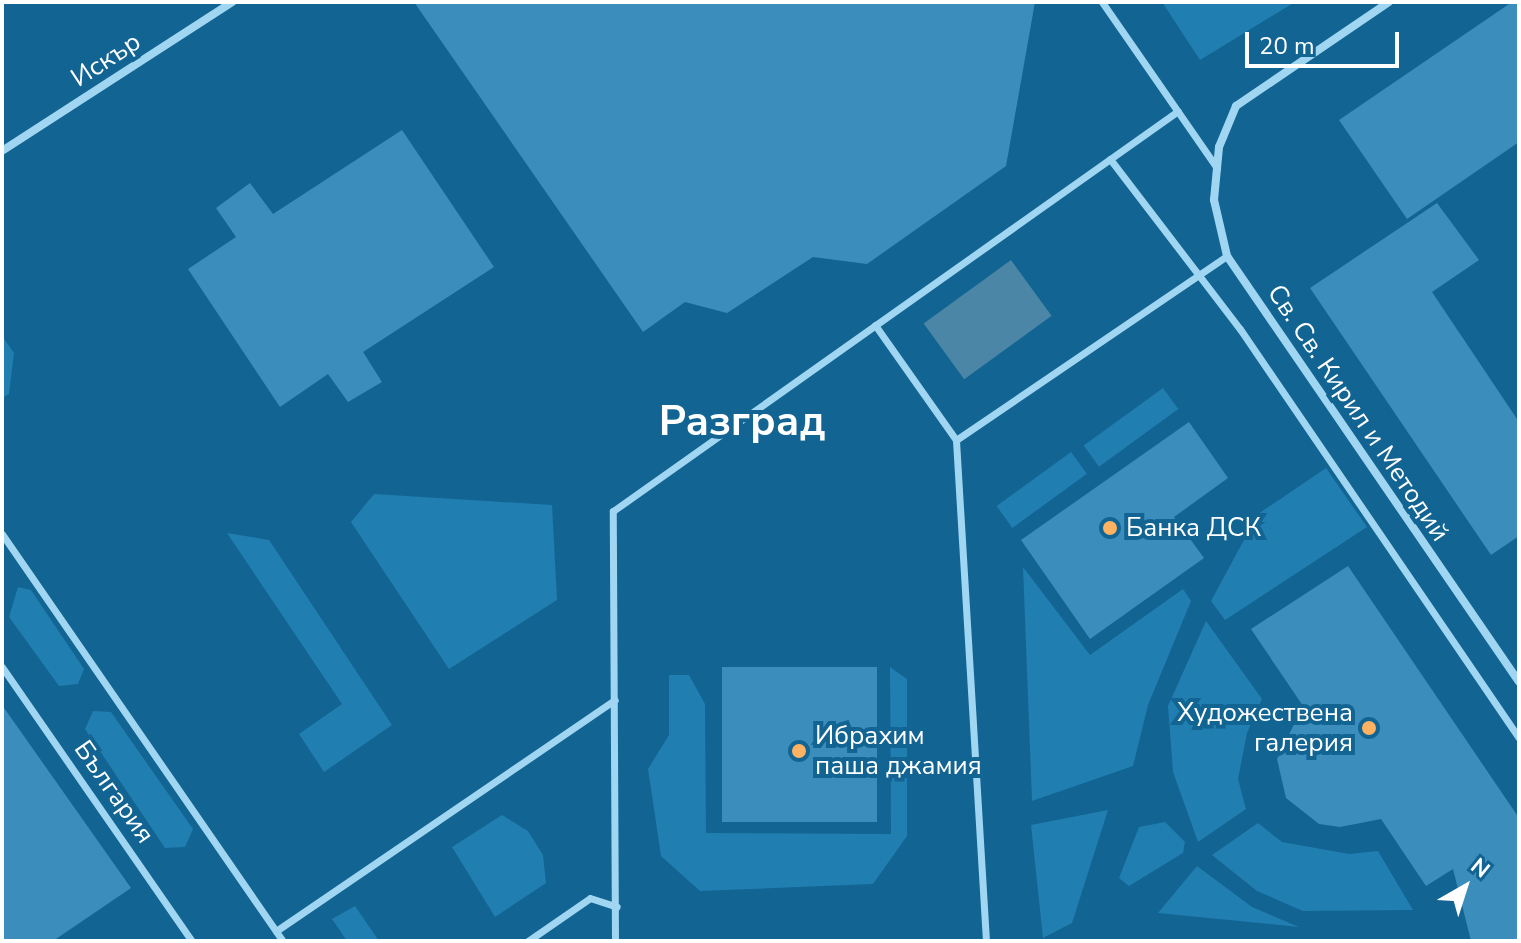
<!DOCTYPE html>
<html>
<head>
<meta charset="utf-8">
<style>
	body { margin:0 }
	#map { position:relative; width:1521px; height:943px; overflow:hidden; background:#126493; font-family:"Nunito Sans",sans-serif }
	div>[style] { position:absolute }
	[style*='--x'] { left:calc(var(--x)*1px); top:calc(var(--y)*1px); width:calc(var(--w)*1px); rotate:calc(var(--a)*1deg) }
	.green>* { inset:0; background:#217eb0; transform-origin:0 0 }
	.water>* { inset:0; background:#4b86a6; transform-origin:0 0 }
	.building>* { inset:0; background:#3b8ebb; transform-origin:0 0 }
	.pedestrian>* { height:7px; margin:-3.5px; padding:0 3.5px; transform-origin:3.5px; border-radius:3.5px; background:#a0d6f2 }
	.minor>* { height:8px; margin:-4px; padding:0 4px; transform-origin:4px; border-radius:4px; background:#a0d6f2 }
	.dots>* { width:22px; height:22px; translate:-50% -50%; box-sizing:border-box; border:4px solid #126493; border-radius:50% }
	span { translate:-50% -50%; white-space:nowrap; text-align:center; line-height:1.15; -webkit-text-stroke:8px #126493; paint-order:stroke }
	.street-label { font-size:26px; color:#fff }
	.poi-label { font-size:26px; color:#fff }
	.left { translate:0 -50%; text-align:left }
	.right { translate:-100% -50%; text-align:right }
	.town-label { font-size:42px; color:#fff; font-weight:700 }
	.frame { position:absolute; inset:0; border:4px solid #fff; pointer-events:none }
	.north { position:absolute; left:1425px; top:847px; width:80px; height:80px; -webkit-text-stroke:6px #126493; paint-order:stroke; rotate:39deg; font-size:22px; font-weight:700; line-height:32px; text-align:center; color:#fff }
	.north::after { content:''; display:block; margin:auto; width:28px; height:36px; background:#fff; clip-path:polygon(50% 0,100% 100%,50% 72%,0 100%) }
	.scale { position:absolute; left:1245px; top:32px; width:154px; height:36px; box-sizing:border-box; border:4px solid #fff; border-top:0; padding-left:10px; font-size:24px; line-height:28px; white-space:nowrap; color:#fff; -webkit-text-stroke:6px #126493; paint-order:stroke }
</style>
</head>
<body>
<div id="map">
	<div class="green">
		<div style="clip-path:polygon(1162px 2px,1295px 2px,1200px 60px)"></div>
		<div style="clip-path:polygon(2px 336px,14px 353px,9px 394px,2px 398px)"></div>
		<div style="left:1163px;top:388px;width:26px;height:98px;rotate:54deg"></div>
		<div style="left:1071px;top:452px;width:27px;height:92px;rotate:54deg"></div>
		<div style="clip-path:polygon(1326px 468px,1367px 527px,1225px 620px,1211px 601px,1258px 514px)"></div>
		<div style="clip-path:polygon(374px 494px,552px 505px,557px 600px,449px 669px,351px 522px)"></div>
		<div style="clip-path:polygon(227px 533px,269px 540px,392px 725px,324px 772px,299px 734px,342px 704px)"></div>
		<div style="clip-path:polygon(1023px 567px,1090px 655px,1183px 589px,1191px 601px,1148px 705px,1133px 766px,1032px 801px)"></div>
		<div style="clip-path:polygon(18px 587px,31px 590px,84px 669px,78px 684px,59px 686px,9px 617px)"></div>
		<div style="clip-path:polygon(1206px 621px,1262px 699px,1247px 733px,1238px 779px,1246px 809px,1198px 842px,1173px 772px,1168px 706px)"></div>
		<div style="clip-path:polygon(890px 667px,907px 679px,907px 836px,873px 884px,700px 891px,661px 856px,648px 769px,669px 735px,669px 675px,689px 675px,705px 704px,706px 833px,891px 834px)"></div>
		<div style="clip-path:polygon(93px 711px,111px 712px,193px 829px,185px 847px,165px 848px,85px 729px)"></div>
		<div style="clip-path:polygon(1108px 810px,1072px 923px,1043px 938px,1031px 825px)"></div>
		<div style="clip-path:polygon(502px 815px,528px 831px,543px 855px,546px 883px,495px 917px,452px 847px)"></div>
		<div style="clip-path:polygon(1165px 822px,1185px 842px,1183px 853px,1129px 886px,1119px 878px,1139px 827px)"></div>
		<div style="clip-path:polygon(1258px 823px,1282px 842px,1349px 854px,1378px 851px,1413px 910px,1303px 911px,1257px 891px,1212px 855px)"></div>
		<div style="clip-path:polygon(1197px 866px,1252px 907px,1299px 927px,1158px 913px)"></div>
		<div style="clip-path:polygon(355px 906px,379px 941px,347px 941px,332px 919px)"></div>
	</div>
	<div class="water">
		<div style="left:1011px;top:260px;width:69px;height:108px;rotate:54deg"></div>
	</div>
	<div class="building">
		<div style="clip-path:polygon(414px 2px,1035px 2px,1006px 166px,867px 264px,813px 257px,727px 313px,685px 302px,643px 332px)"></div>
		<div style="clip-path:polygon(1512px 2px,1519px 2px,1519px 142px,1407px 219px,1339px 120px)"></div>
		<div style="clip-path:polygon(402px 130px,494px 267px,363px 352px,382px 382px,348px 402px,328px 374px,280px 407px,188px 269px,236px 237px,216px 208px,250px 183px,273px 214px)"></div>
		<div style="clip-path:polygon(1437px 203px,1479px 260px,1432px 292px,1519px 422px,1519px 536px,1491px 555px,1310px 288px)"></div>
		<div style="clip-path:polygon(1189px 422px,1228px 478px,1174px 517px,1204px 558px,1090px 639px,1021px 540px)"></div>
		<div style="clip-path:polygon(1348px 566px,1519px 818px,1519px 941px,1471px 941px,1453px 869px,1426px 886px,1381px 819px,1340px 827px,1319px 824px,1286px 798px,1277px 759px,1303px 706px,1251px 629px)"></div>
		<div style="left:722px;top:667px;width:155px;height:155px"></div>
		<div style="clip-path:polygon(2px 705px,131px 888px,53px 941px,2px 941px)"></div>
	</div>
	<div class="pedestrian">
		<div style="--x:1102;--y:2;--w:202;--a:55.3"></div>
		<div style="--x:1110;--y:159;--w:214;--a:52.6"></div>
		<div style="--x:1240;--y:329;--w:495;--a:55.7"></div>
		<div style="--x:875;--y:325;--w:141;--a:54.8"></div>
		<div style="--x:2;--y:534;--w:495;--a:55.4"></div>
		<div style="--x:2;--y:667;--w:333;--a:55.3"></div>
		<div style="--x:276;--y:931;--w:410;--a:-34.3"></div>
		<div style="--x:528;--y:941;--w:75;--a:-34.7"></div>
		<div style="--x:590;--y:898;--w:28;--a:18"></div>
		<div style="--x:615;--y:941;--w:430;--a:-90.3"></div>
		<div style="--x:613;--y:511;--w:692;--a:-35.3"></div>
		<div style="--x:986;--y:941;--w:502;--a:-93.43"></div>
		<div style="--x:956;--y:440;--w:328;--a:-34.2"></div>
	</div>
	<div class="minor">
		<div style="--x:1389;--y:2;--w:185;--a:145.8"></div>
		<div style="--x:1236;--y:106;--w:44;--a:112.5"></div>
		<div style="--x:1219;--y:147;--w:53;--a:95.4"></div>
		<div style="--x:1214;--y:200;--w:57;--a:76.9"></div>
		<div style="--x:1227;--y:256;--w:516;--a:55.57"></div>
		<div style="--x:2;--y:151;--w:274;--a:-32.9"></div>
	</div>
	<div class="dots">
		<div style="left:1110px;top:528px;background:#ffb261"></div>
		<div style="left:1369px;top:728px;background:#ffb261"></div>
		<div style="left:799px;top:751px;background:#ffb261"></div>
	</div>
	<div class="street-label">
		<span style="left:106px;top:60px;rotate:-33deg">Искър</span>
		<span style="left:1358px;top:413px;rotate:56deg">Св. Св. Кирил и Методий</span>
		<span style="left:114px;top:792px;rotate:55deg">България</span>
	</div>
	<div class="poi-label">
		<span class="left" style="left:1126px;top:528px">Банка ДСК</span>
		<span class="right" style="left:1353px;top:728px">Художествена<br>галерия</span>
		<span class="left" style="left:815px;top:751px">Ибрахим<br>паша джамия</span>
	</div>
	<div class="town-label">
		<span style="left:742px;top:422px">Разград</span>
	</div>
	<div class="frame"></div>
	<div class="north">N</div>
	<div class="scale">20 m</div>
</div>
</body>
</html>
